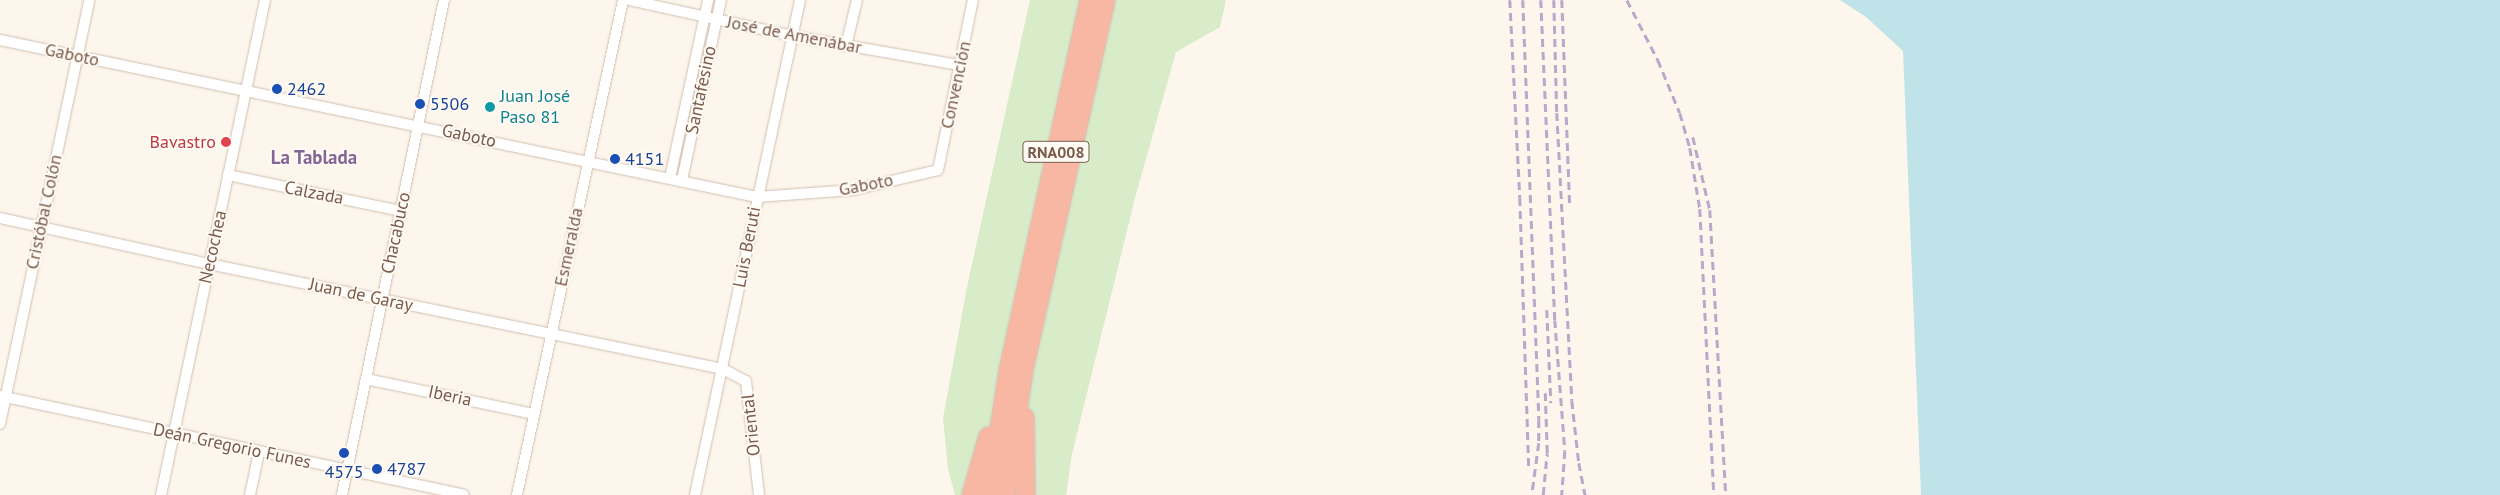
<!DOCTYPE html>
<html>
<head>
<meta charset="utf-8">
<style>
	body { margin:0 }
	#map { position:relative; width:2500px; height:495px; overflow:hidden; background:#fdf6ec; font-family:"PT Sans",sans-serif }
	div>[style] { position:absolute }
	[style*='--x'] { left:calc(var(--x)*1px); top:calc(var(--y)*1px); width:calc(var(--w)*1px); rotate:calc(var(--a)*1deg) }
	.green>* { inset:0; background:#d8ecc9 }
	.water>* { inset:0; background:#bfe3e8 }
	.roads { filter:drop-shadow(0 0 1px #d1beb0) drop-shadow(0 0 1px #d1beb0) }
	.minor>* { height:10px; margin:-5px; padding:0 5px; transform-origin:5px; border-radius:5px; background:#fff }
	.motorway>* { height:19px; margin:-9.5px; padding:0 9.5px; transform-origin:9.5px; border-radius:9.5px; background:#f7b7a3 }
	.rail>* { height:2.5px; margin-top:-1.25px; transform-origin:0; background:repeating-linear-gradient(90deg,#b9a8c9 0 8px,transparent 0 13px) }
	.dots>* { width:14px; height:14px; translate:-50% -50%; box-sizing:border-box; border:2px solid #fffaf3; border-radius:50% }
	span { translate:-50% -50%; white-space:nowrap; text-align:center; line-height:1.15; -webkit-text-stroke:4px #fffaf3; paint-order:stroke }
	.shield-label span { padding:1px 4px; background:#fffaf3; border:1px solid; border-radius:4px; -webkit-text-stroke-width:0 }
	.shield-label { font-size:16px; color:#7a5c4d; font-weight:700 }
	.street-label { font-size:18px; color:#7a5c4d }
	.transit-label { font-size:18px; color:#164399 }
	.left { translate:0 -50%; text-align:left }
	.culture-label { font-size:18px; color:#0d838f }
	.health-label { font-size:18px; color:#be3a42 }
	.right { translate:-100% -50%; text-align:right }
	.neighbourhood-label { font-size:19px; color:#846695; font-weight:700 }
</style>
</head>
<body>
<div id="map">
	<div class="green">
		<div style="clip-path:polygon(1030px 0,1226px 0,1220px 27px,1176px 52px,1135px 198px,1072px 454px,1066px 495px,955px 495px,948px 469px,943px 418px,967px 287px)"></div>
	</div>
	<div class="water">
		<div style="clip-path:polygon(1840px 0,2500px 0,2500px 495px,1921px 495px,1903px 51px,1866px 17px)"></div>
	</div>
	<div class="roads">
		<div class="minor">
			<div style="--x:629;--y:0;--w:168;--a:12.4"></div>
			<div style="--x:793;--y:36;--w:169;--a:9.9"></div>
			<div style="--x:0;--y:40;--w:773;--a:11.72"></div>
			<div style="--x:757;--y:197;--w:96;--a:-4.2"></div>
			<div style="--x:853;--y:190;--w:87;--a:-13.2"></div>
			<div style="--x:938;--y:170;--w:174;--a:-78.4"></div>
			<div style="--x:846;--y:46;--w:47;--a:-76.6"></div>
			<div style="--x:228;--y:175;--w:177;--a:11.8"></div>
			<div style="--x:670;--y:178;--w:182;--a:-77.9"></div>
			<div style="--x:682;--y:180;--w:184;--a:-77.8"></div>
			<div style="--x:0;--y:218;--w:214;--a:12.4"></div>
			<div style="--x:209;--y:264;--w:525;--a:11.55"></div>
			<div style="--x:723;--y:369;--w:26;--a:28"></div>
			<div style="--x:746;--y:381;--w:115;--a:83.5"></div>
			<div style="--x:366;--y:379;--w:172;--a:11.8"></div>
			<div style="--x:0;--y:396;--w:474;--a:12"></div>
			<div style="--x:0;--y:424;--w:433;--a:-78.1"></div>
			<div style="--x:161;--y:495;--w:506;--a:-78.13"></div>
			<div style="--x:250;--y:495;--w:44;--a:-78.2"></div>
			<div style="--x:342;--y:495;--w:505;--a:-78.36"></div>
			<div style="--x:517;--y:495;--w:506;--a:-77.91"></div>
			<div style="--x:695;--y:495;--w:506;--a:-78.02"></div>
		</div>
		<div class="motorway">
			<div style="--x:1024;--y:417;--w:78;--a:89.3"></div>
			<div style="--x:971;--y:495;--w:61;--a:-73.9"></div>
			<div style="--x:989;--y:495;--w:125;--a:-81.3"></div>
			<div style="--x:1008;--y:371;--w:380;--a:-77.7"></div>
			<div style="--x:1004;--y:495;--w:127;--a:-81.4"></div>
			<div style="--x:1023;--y:369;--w:378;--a:-77.5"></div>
		</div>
	</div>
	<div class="rail">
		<div style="--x:1510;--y:0;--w:198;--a:87.1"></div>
		<div style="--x:1520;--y:198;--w:272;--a:88.1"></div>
		<div style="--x:1523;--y:0;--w:420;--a:87.8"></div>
		<div style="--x:1539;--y:420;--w:23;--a:90"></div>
		<div style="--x:1539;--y:443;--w:52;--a:97.7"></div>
		<div style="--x:1541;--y:0;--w:320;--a:87.5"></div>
		<div style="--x:1555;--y:320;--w:131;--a:85.6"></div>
		<div style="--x:1565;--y:451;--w:44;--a:93.9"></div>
		<div style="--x:1554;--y:0;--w:113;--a:88.5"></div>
		<div style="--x:1557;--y:113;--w:288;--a:87"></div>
		<div style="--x:1572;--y:401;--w:62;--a:83.6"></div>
		<div style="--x:1579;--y:463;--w:33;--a:79"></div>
		<div style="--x:1562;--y:0;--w:205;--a:87.8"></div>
		<div style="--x:1627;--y:0;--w:68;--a:62.7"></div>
		<div style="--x:1658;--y:60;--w:57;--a:67.5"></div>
		<div style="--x:1680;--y:113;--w:36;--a:74"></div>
		<div style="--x:1690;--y:148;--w:62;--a:80.7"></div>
		<div style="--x:1700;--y:209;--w:286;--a:87.2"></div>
		<div style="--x:1693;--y:137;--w:75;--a:76.9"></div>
		<div style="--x:1710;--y:210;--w:285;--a:86.8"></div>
		<div style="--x:1547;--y:310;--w:93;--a:87.5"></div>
		<div style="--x:1543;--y:495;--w:42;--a:-84.6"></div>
		<div style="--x:1547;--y:453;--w:60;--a:-91.9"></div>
	</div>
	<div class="dots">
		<div style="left:277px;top:89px;background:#1a4fb4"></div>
		<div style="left:420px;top:104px;background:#1a4fb4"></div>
		<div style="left:490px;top:107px;background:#0f9aa8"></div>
		<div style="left:226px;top:142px;background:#e0444e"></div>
		<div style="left:615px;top:159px;background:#1a4fb4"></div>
		<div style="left:344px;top:453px;background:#1a4fb4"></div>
		<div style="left:377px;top:469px;background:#1a4fb4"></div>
	</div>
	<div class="shield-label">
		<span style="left:1056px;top:152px">RNA008</span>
	</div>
	<div class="street-label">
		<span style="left:794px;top:35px;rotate:11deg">José de Amenábar</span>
		<span style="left:72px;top:55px;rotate:12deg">Gaboto</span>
		<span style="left:956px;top:85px;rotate:-78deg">Convención</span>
		<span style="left:701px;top:90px;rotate:-78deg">Santafesino</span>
		<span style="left:469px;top:136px;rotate:12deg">Gaboto</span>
		<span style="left:866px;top:185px;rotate:-11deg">Gaboto</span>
		<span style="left:314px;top:193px;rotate:11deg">Calzada</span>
		<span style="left:44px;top:212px;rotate:-78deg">Cristóbal Colón</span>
		<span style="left:396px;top:233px;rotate:-78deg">Chacabuco</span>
		<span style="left:213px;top:247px;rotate:-78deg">Necochea</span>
		<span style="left:569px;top:247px;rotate:-78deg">Esmeralda</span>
		<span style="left:747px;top:247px;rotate:-79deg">Luis Beruti</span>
		<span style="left:361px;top:295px;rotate:12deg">Juan de Garay</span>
		<span style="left:450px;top:396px;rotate:12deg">Iberia</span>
		<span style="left:751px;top:425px;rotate:-96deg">Oriental</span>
		<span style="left:232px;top:446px;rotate:12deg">Deán Gregorio Funes</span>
	</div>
	<div class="transit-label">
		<span class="left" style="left:287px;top:89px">2462</span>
		<span class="left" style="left:430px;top:104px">5506</span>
		<span class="left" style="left:625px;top:159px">4151</span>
		<span class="left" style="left:387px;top:469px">4787</span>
		<span style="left:344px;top:472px">4575</span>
	</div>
	<div class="culture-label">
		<span class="left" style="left:500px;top:107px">Juan José<br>Paso 81</span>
	</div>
	<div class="health-label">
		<span class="right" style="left:216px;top:142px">Bavastro</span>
	</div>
	<div class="neighbourhood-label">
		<span style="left:314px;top:158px">La Tablada</span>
	</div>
</div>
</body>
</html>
